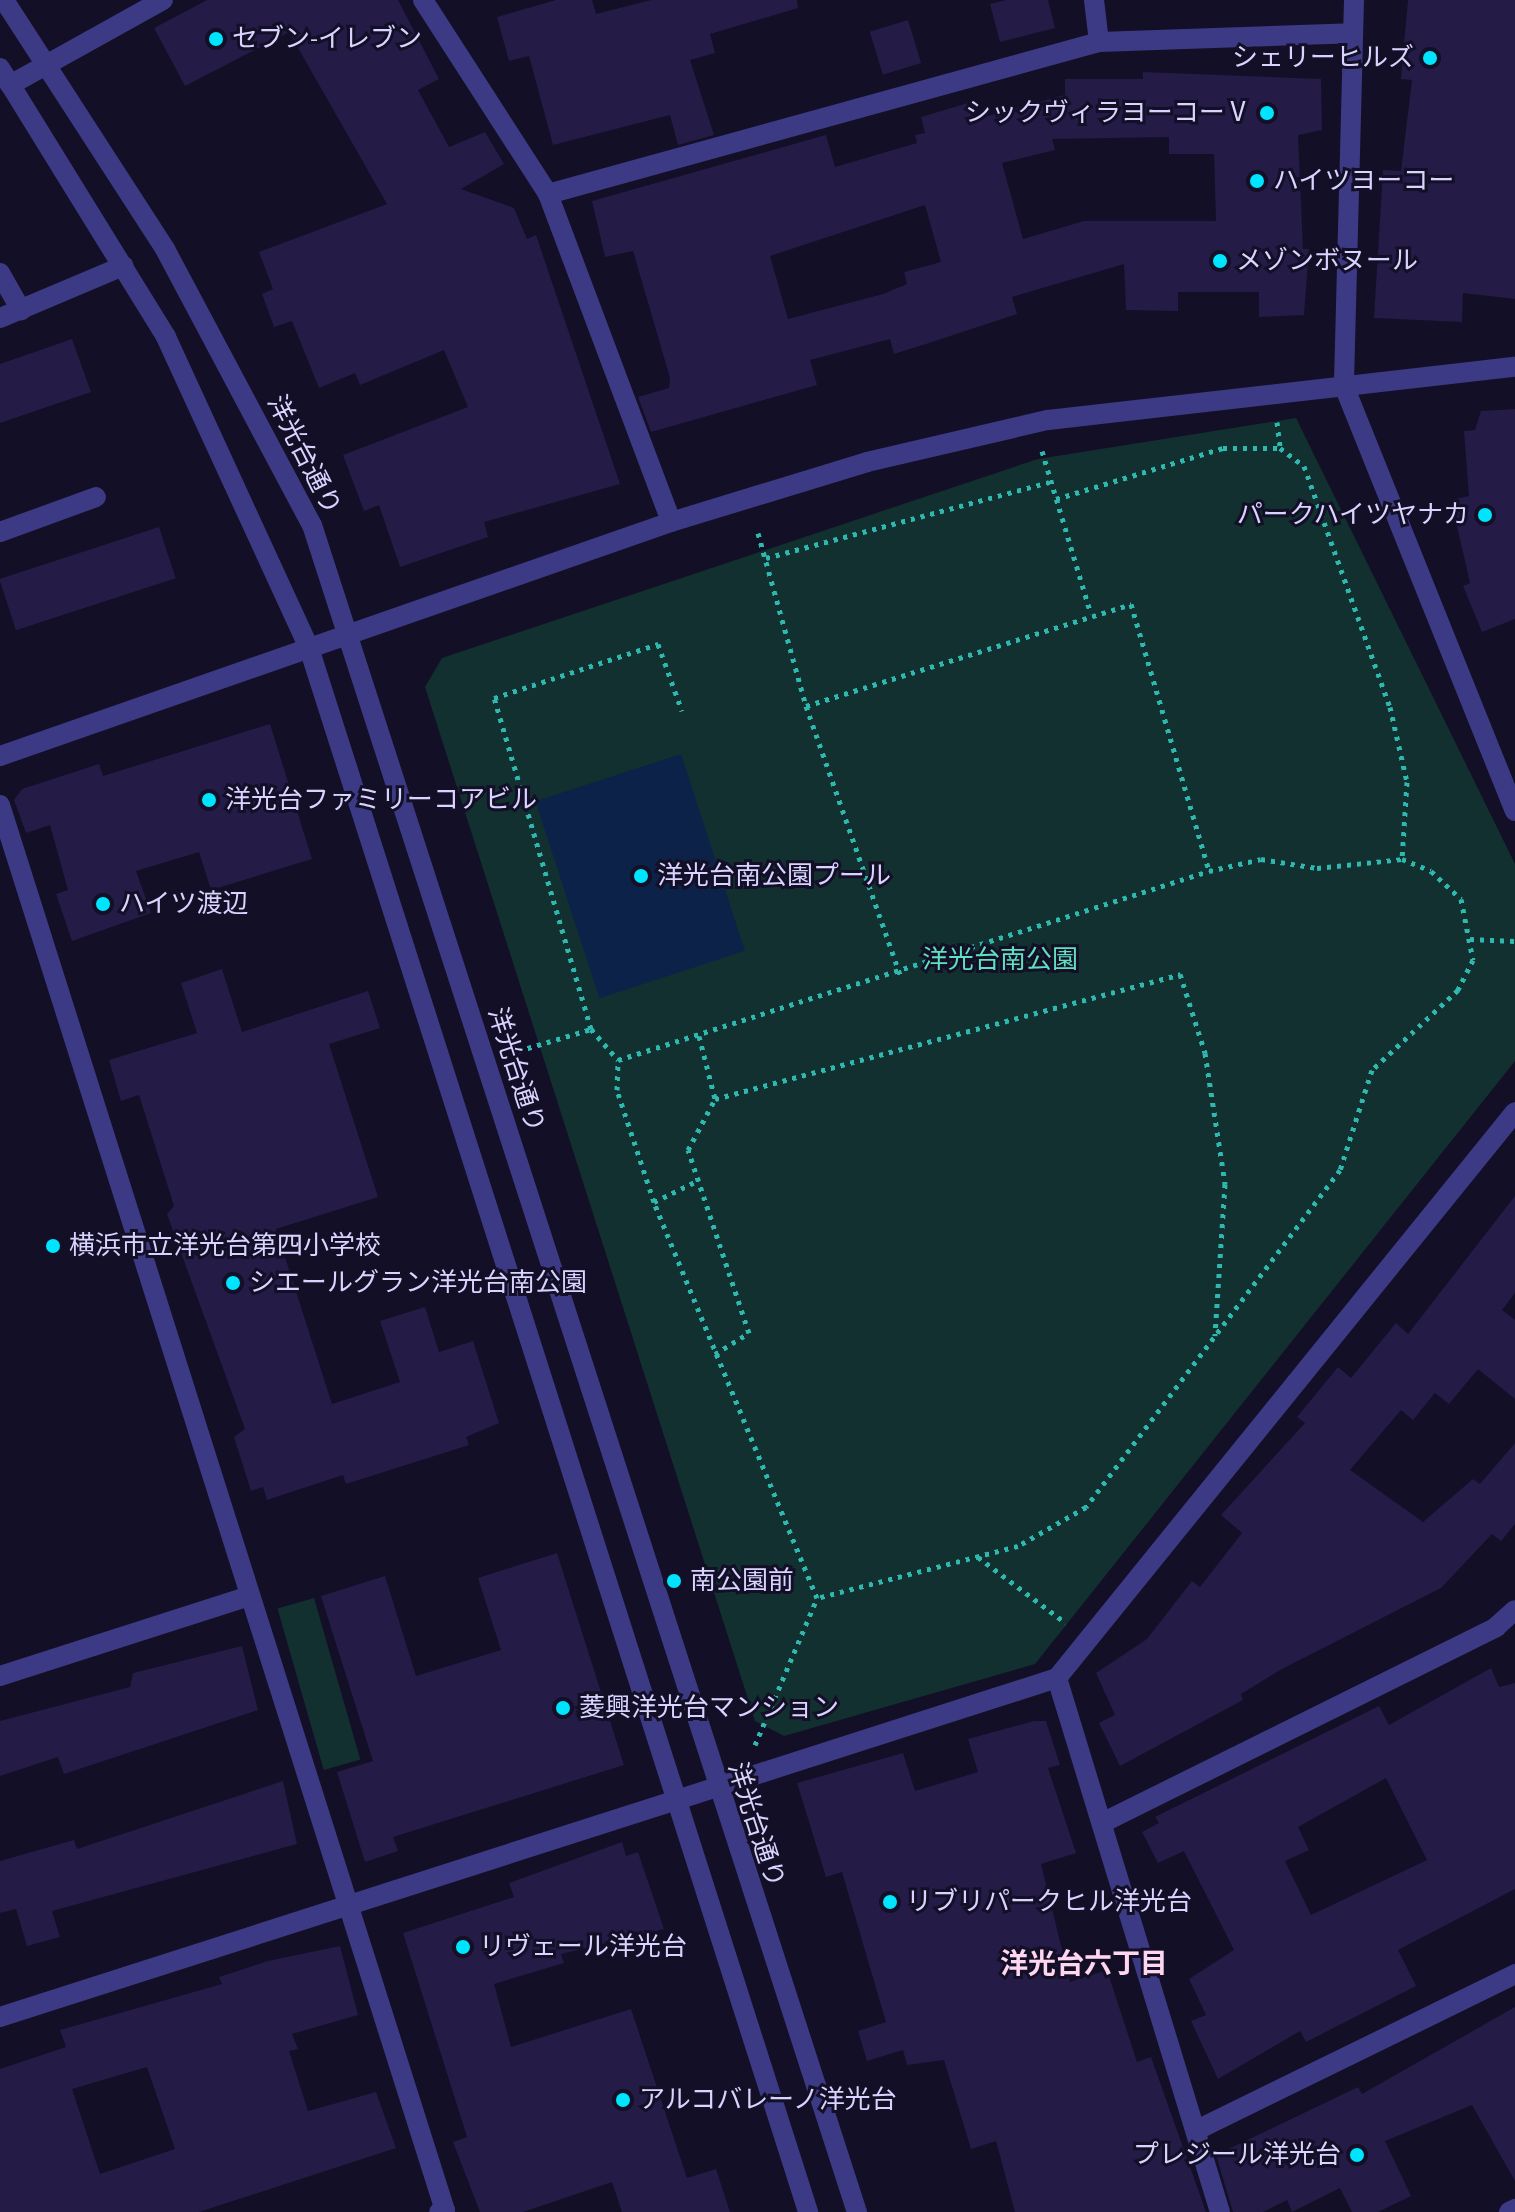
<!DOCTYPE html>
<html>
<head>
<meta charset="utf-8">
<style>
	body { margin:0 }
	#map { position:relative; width:1515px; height:2212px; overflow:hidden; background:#130f26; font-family:"Source Sans 3","Noto Sans JP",sans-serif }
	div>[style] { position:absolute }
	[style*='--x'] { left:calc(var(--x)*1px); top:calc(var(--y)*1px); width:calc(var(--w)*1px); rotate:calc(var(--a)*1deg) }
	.green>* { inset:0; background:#12302f; transform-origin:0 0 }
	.water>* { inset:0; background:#0c2248; transform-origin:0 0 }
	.building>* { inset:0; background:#241b47; transform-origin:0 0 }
	.path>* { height:5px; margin-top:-2.5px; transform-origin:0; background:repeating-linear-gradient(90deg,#2fb8b0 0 4px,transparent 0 10px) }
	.minor>* { height:20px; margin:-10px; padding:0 10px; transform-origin:10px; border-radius:10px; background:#3d3a85 }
	.dots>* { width:22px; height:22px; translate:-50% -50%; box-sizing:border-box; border:4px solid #130f26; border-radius:50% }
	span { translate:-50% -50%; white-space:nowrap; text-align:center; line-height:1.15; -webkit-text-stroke:6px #130f26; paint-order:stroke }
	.poi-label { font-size:26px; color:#d9d4ff }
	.left { translate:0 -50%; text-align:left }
	.right { translate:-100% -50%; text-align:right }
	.street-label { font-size:26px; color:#d9d4ff }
	.park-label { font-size:26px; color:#5fe0c0 }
	.neighbourhood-label { font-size:28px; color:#ffd6f0; font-weight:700 }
</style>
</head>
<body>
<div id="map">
	<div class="green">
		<div style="clip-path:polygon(1296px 418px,1515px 864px,1515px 1061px,1035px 1664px,784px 1736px,755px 1721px,425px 687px,442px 658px,1038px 459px)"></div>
		<div style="left:314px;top:1598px;width:168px;height:38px;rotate:74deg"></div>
	</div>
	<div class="water">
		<div style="left:681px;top:754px;width:207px;height:153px;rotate:72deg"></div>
	</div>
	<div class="building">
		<div style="clip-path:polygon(207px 0,398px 0,439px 79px,418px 90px,449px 147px,485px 132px,504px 164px,461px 189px,514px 208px,527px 239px,536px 235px,620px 484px,484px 522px,488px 537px,400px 567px,379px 505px,364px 511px,343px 455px,468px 407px,444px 350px,360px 385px,355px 373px,319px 388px,292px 321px,274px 327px,262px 294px,273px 289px,259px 252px,387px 204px,289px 32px,185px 86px,154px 28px)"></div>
		<div style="clip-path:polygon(556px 0,592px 0,596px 14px,651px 0,797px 0,798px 8px,710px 34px,715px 53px,690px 60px,714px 135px,678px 145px,670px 115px,553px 145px,529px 56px,509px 61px,497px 17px)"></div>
		<div style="clip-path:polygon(1006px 0,1048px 0,1055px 28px,1000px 42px,990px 4px)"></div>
		<div style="clip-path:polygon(1408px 0,1515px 0,1515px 299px,1463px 293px,1462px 322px,1374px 318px,1383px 170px,1401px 171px,1412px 80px,1401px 79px)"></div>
		<div style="left:908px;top:20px;width:45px;height:40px;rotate:73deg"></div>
		<div style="clip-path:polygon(evenodd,1143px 72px,1321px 79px,1322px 130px,1298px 135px,1303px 249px,1309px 249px,1304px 315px,1259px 317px,1259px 292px,1178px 292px,1178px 311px,1126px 310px,1124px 264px,1012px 297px,1017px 314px,929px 343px,894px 354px,890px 339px,810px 360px,817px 385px,651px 432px,638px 397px,669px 388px,670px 378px,633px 251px,605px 257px,592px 201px,826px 135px,835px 167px,917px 143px,915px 135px,925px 133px,921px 117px,968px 103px,973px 120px,1065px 95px,1065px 79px,1143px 79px,1143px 72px,1169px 137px,1169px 154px,1214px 154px,1216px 221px,1084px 221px,1023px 239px,1002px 163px,1055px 150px,1052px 139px,1169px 137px,1143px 72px,925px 205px,941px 262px,904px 272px,907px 284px,883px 294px,788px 319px,770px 256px,925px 205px)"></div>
		<div style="clip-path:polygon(72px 339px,91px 392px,0 423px,0 364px)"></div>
		<div style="clip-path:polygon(1515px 409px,1515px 619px,1482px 632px,1463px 586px,1470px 583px,1451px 500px,1469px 496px,1464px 431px,1475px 430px,1481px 411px)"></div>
		<div style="left:159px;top:527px;width:54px;height:168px;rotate:72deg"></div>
		<div style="clip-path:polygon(270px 724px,312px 859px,211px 890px,199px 852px,136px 871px,151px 913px,72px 941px,56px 894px,68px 890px,50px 825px,26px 833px,14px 800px,22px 789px,99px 764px,103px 776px)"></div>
		<div style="clip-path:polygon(222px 969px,242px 1032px,368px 991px,380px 1028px,329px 1044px,378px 1197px,276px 1229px,332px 1404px,400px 1382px,380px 1321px,425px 1307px,439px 1352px,473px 1341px,499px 1423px,466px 1437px,469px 1445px,346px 1484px,343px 1475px,267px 1500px,263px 1487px,251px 1491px,234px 1437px,245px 1429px,167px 1214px,174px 1206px,139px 1095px,121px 1101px,109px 1060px,197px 1033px,181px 983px)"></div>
		<div style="clip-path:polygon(1515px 1196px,1515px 1293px,1502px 1310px,1515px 1320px,1515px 1399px,1478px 1369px,1449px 1404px,1435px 1393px,1413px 1420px,1401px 1410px,1350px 1470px,1423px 1522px,1473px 1479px,1480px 1484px,1515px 1443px,1515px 1524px,1501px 1541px,1492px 1534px,1441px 1588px,1280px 1670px,1241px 1694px,1243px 1700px,1120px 1766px,1099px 1723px,1115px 1715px,1096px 1673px,1147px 1639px,1192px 1581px,1200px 1587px,1242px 1533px,1221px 1515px,1305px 1423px,1297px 1417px,1338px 1367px,1351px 1378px,1396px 1323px,1408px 1334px)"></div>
		<div style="clip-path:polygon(557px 1553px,624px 1765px,393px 1837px,398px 1851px,365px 1862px,337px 1772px,373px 1761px,321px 1596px,385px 1576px,416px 1676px,501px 1650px,478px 1578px)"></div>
		<div style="clip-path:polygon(242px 1646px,258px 1710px,64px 1774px,58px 1757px,0 1776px,0 1721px,130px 1687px,133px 1673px)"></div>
		<div style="clip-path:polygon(evenodd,1491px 1668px,1499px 1687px,1515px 1683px,1515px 1889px,1398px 1950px,1416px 1986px,1306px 2042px,1300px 2031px,1218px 2079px,1191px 2021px,1206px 2015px,1189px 1979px,1234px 1950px,1184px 1851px,1158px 1863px,1142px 1832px,1159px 1823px,1155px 1817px,1379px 1706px,1389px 1725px,1491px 1668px,1386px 1778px,1427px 1860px,1311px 1915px,1285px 1861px,1309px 1850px,1298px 1827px,1386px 1778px)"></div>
		<div style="clip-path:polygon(1034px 1721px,1046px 1721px,1060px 1765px,1048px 1768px,1076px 1853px,1041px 1864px,1070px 1982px,1107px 1970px,1137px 2062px,1151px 2057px,1206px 2212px,1015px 2212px,996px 2141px,971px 2149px,944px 2060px,907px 2065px,903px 2050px,867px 2061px,858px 2031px,886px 2022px,842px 1872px,826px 1877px,797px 1783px,903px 1753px,915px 1791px,978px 1772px,968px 1739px)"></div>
		<div style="clip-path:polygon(283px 1781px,297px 1844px,52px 1911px,60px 1937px,27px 1946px,16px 1909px,0 1913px,0 1861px,74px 1840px,77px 1849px)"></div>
		<div style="clip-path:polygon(622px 1842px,626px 1856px,638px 1852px,664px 1929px,561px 1954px,564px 1963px,494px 1984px,511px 2047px,631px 2009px,687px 2178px,716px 2169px,730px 2212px,622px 2212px,612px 2182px,523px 2212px,480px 2212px,453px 2142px,467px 2137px,403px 1933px,514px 1897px,509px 1883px)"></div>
		<div style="clip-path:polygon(evenodd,340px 1946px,358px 2015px,292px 2034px,298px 2049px,289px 2051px,308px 2111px,376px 2092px,396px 2148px,199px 2212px,0 2212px,0 2069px,66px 2047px,60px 2030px,222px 1984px,219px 1977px,268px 1961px,340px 1946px,147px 2067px,175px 2149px,100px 2174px,72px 2089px,147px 2067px)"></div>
		<div style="clip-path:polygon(1515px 2007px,1515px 2181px,1472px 2105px,1385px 2141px,1411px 2196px,1378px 2212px,1352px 2212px,1340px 2188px,1292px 2212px,1287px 2200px,1263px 2212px,1233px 2212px,1216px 2155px,1358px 2087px,1362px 2094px)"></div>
	</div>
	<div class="path">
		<div style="--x:1277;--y:422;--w:25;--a:83"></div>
		<div style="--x:1042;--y:451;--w:170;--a:73.3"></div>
		<div style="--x:1056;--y:499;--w:175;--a:-17"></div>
		<div style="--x:1223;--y:448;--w:57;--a:0"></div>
		<div style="--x:1280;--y:448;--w:30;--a:37"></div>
		<div style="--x:1304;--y:466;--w:256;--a:70.4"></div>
		<div style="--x:1390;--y:707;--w:77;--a:77.2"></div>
		<div style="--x:1407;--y:782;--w:77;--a:93.7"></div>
		<div style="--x:758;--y:533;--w:180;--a:74.5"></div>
		<div style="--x:806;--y:706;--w:285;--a:70.7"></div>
		<div style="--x:766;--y:558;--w:293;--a:-15"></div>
		<div style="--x:806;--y:706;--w:341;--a:-17.4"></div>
		<div style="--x:1131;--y:604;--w:278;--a:73.7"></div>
		<div style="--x:1470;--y:939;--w:45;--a:2.5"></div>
		<div style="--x:591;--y:1029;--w:345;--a:-106.3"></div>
		<div style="--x:494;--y:698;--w:173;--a:-18.2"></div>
		<div style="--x:658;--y:644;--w:71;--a:70.3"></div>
		<div style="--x:699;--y:1036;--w:65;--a:75.7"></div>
		<div style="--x:518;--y:1051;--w:76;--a:-16.8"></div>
		<div style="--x:591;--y:1029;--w:41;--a:48.9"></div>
		<div style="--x:654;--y:1202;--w:50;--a:-26.1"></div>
		<div style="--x:715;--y:1354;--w:40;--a:-32"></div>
		<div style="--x:749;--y:1333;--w:193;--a:-108.4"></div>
		<div style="--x:688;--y:1150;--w:58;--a:-62.1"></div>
		<div style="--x:715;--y:1099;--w:482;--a:-15"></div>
		<div style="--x:1180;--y:974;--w:83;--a:72.4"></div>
		<div style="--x:1205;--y:1053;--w:133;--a:81.3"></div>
		<div style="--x:1225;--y:1184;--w:152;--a:93.8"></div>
		<div style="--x:978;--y:1557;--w:110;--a:36.9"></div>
		<div style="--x:755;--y:1745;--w:160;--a:-67.1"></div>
		<div style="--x:817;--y:1598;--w:428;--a:-112.4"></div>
		<div style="--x:654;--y:1202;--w:118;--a:-108.3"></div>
		<div style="--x:617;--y:1090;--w:30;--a:-88"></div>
		<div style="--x:618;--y:1060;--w:620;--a:-17.73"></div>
		<div style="--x:1209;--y:871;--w:53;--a:-13"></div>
		<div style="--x:1261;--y:859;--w:57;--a:9.1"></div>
		<div style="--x:1317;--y:868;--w:85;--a:-6"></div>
		<div style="--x:1402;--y:859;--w:31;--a:22"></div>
		<div style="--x:1431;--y:871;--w:41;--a:43"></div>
		<div style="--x:1461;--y:899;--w:62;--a:78.9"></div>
		<div style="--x:1473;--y:960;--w:34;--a:117"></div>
		<div style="--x:1458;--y:990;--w:117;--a:137.1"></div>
		<div style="--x:1372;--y:1070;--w:105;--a:107.7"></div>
		<div style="--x:1340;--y:1170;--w:422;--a:127"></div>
		<div style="--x:1086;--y:1507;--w:78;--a:150.2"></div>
		<div style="--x:1018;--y:1546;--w:208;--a:165.5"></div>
	</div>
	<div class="minor">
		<div style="--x:4;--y:0;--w:297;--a:57.1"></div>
		<div style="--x:165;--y:249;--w:313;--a:62"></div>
		<div style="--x:312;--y:525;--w:1773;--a:72.1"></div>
		<div style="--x:423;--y:0;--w:231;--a:57.2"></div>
		<div style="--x:548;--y:194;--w:350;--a:69.4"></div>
		<div style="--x:1354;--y:0;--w:386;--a:91.5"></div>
		<div style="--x:1344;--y:386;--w:458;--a:68.1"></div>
		<div style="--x:1099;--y:42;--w:252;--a:-2"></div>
		<div style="--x:0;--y:68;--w:316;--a:58.3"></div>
		<div style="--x:166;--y:337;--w:342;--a:65.3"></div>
		<div style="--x:309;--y:648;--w:1642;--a:72.3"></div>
		<div style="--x:10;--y:85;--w:175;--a:-29.1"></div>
		<div style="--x:548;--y:194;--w:572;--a:-15.42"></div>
		<div style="--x:1099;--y:42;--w:42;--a:-96.8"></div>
		<div style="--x:0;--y:273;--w:43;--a:60.4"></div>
		<div style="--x:0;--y:318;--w:134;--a:-22.9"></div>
		<div style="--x:0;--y:532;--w:102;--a:-20"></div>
		<div style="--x:0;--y:756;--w:711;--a:-19.23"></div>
		<div style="--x:671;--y:522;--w:205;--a:-17"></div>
		<div style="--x:867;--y:462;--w:186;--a:-13.1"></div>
		<div style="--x:1048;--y:420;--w:470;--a:-6.5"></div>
		<div style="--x:0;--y:805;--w:1474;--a:72.43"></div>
		<div style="--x:445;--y:2210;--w:6;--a:162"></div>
		<div style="--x:0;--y:1676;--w:262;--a:-17.8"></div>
		<div style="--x:1057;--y:1678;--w:558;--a:73.03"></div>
		<div style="--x:1106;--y:1821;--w:436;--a:-26.4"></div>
		<div style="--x:1496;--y:1627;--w:25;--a:-42"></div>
		<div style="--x:0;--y:2017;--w:1110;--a:-17.78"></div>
		<div style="--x:1057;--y:1678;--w:728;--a:-51.02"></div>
		<div style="--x:1199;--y:2129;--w:352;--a:-26.1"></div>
		<div style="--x:1509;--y:2212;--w:7;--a:-27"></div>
	</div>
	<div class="dots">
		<div style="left:216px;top:39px;background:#00e5ff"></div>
		<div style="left:1430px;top:58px;background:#00e5ff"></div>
		<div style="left:1267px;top:113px;background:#00e5ff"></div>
		<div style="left:1257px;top:181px;background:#00e5ff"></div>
		<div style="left:1220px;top:261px;background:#00e5ff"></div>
		<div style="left:1485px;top:515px;background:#00e5ff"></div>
		<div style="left:209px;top:800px;background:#00e5ff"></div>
		<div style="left:641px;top:876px;background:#00e5ff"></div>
		<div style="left:103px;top:904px;background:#00e5ff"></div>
		<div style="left:53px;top:1246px;background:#00e5ff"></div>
		<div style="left:233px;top:1283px;background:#00e5ff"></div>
		<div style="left:674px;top:1581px;background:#00e5ff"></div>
		<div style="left:563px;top:1708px;background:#00e5ff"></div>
		<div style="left:890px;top:1902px;background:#00e5ff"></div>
		<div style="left:463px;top:1947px;background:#00e5ff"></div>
		<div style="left:623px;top:2100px;background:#00e5ff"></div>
		<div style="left:1357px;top:2155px;background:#00e5ff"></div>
	</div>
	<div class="poi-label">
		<span class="left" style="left:232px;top:39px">セブン-イレブン</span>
		<span class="right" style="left:1414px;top:58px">シェリーヒルズ</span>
		<span class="right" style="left:1251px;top:113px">シックヴィラヨーコーⅤ</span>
		<span class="left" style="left:1273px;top:181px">ハイツヨーコー</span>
		<span class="left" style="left:1236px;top:261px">メゾンボヌール</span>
		<span class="right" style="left:1469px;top:515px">パークハイツヤナカ</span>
		<span class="left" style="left:225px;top:800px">洋光台ファミリーコアビル</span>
		<span class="left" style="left:657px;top:876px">洋光台南公園プール</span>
		<span class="left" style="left:119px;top:904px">ハイツ渡辺</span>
		<span class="left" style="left:69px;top:1246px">横浜市立洋光台第四小学校</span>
		<span class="left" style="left:249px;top:1283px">シエールグラン洋光台南公園</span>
		<span class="left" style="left:690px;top:1581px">南公園前</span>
		<span class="left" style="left:579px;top:1708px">菱興洋光台マンション</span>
		<span class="left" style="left:906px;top:1902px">リブリパークヒル洋光台</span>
		<span class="left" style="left:479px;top:1947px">リヴェール洋光台</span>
		<span class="left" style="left:639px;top:2100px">アルコバレーノ洋光台</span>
		<span class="right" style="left:1341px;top:2155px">プレジール洋光台</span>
	</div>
	<div class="street-label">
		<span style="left:304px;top:455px;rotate:63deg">洋光台通り</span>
		<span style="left:516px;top:1070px;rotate:72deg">洋光台通り</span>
		<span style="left:756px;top:1825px;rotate:72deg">洋光台通り</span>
	</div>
	<div class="park-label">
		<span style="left:1000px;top:960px">洋光台南公園</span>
	</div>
	<div class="neighbourhood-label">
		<span style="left:1084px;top:1964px">洋光台六丁目</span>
	</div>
</div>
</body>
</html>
